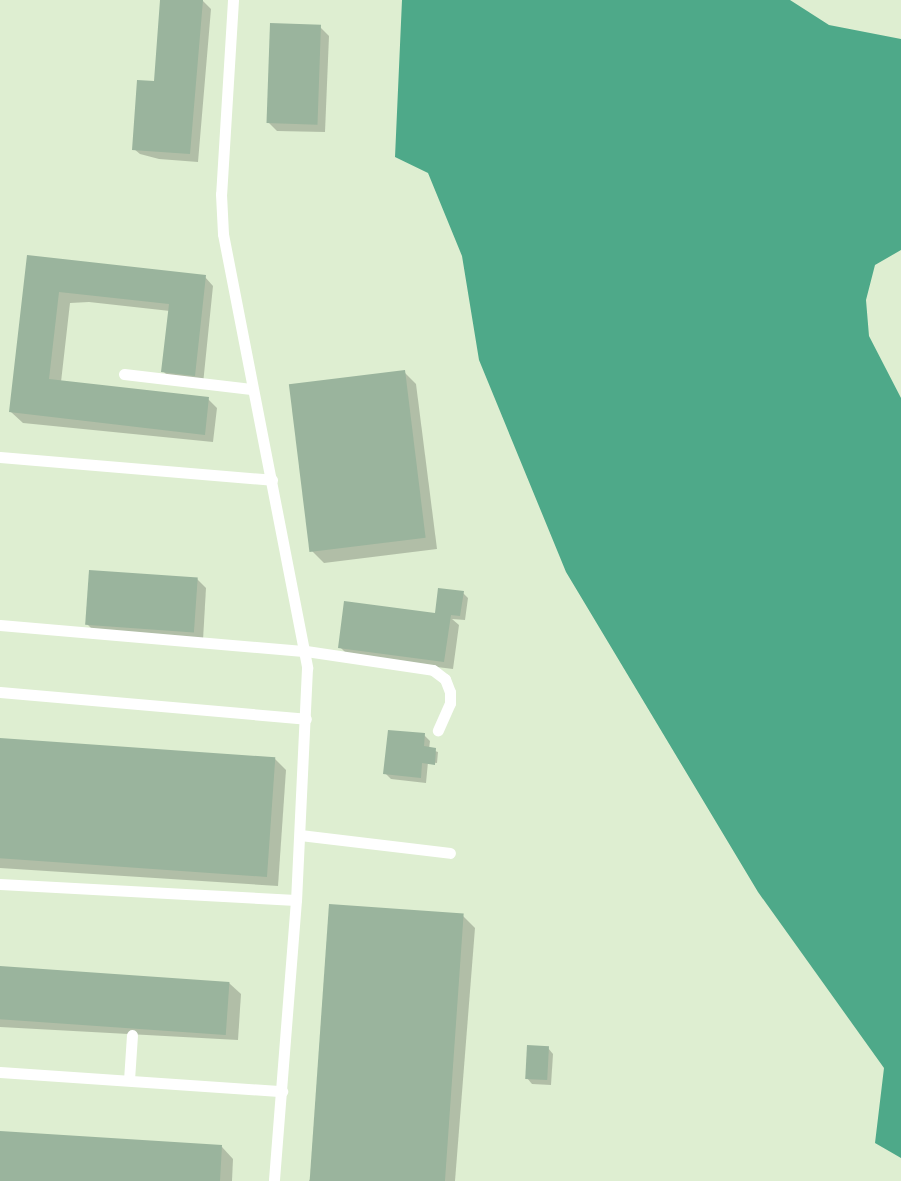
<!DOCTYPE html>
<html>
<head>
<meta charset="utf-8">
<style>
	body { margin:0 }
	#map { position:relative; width:901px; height:1181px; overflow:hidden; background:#deeed1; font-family:Raleway,sans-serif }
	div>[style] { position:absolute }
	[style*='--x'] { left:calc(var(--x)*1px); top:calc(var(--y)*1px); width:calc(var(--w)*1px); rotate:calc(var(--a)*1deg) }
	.water>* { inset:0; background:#4ea989 }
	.shadow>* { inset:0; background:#0003 }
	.building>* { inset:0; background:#9ab49d; transform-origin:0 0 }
	.service>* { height:11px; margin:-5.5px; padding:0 5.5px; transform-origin:5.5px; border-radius:5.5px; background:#fff }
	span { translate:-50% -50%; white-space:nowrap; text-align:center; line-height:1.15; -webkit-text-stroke:6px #deeed1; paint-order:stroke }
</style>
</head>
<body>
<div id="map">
	<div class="water">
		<div style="clip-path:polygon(402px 0,790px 0,829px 25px,901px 39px,901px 250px,875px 265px,866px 300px,869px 336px,901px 398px,901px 1158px,875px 1143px,884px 1068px,758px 892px,566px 572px,479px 360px,462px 256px,428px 173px,395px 157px)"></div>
	</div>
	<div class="shadow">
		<div style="clip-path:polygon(162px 0,202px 0,211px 9px,198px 162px,159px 159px,140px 154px,134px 149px,156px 84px)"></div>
		<div style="clip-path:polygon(320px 27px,329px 36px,325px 132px,277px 131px,268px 122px)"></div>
		<div style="clip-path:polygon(29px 257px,205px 277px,213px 286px,203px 384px,172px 380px,163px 371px,170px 311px,89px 302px,70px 303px,61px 382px,208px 399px,217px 408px,213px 442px,23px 423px,11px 412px)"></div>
		<div style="clip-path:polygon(404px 372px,416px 384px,437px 549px,324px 563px,312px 551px)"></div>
		<div style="clip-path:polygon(197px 579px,206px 588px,203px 640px,96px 633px,87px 624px)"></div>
		<div style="clip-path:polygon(463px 593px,468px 598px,465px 620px,452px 619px,459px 625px,453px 669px,349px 656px,340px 647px,437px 615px)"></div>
		<div style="clip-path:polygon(424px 735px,430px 741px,429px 749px,438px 752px,437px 763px,428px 762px,426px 783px,391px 779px,385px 773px)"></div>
		<div style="clip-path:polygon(0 740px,274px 758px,286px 770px,278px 886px,0 868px)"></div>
		<div style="clip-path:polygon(463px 916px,475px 928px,455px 1181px,309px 1181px)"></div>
		<div style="clip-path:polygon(0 968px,229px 983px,241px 994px,238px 1040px,0 1027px)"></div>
		<div style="clip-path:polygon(548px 1048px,553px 1054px,551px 1085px,532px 1084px,527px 1078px)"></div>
		<div style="clip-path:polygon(0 1133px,222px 1147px,233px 1159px,232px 1181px,0 1181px)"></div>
	</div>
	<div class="building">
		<div style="clip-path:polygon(160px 0,203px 0,190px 154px,132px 150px,137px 80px,154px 81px)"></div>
		<div style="left:270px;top:23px;width:51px;height:100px;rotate:2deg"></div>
		<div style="clip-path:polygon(27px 255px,206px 275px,195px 376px,161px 372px,169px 304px,59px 292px,49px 379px,209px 397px,205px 435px,9px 412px)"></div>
		<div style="left:405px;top:370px;width:169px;height:117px;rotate:83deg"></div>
		<div style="left:89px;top:570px;width:109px;height:55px;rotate:4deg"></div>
		<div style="clip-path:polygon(438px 588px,464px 591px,460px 616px,451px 615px,444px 662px,338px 648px,344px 601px,435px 613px)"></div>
		<div style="clip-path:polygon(388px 730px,425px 733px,424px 746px,436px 748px,435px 765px,422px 763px,421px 778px,383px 774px)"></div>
		<div style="left:0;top:738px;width:276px;height:120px;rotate:4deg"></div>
		<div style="left:329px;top:904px;width:135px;height:278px;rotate:4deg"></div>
		<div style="left:0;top:966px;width:230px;height:53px;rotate:4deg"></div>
		<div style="left:527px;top:1045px;width:22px;height:34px;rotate:3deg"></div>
		<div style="clip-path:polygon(0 1131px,222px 1145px,220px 1181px,0 1181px)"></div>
	</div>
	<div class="service">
		<div style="--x:233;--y:0;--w:194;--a:93.5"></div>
		<div style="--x:221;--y:194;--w:40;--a:87.1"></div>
		<div style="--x:223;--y:234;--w:442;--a:79"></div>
		<div style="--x:307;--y:668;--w:232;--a:92.7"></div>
		<div style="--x:296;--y:900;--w:282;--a:94.5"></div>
		<div style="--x:124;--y:374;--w:128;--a:6.7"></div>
		<div style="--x:0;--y:457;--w:273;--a:4.8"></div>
		<div style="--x:0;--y:625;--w:307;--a:4.9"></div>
		<div style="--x:306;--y:651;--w:128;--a:8.5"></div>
		<div style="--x:433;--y:670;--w:15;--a:37"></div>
		<div style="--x:445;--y:679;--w:14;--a:69"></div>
		<div style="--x:450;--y:692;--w:11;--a:90"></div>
		<div style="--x:450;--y:703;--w:30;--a:114"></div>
		<div style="--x:0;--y:692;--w:307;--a:5"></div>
		<div style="--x:300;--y:835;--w:151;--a:6.8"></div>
		<div style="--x:0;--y:884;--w:296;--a:3.1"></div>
		<div style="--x:0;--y:1072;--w:283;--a:3.9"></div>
		<div style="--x:129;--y:1080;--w:45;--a:-86.2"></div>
	</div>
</div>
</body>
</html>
